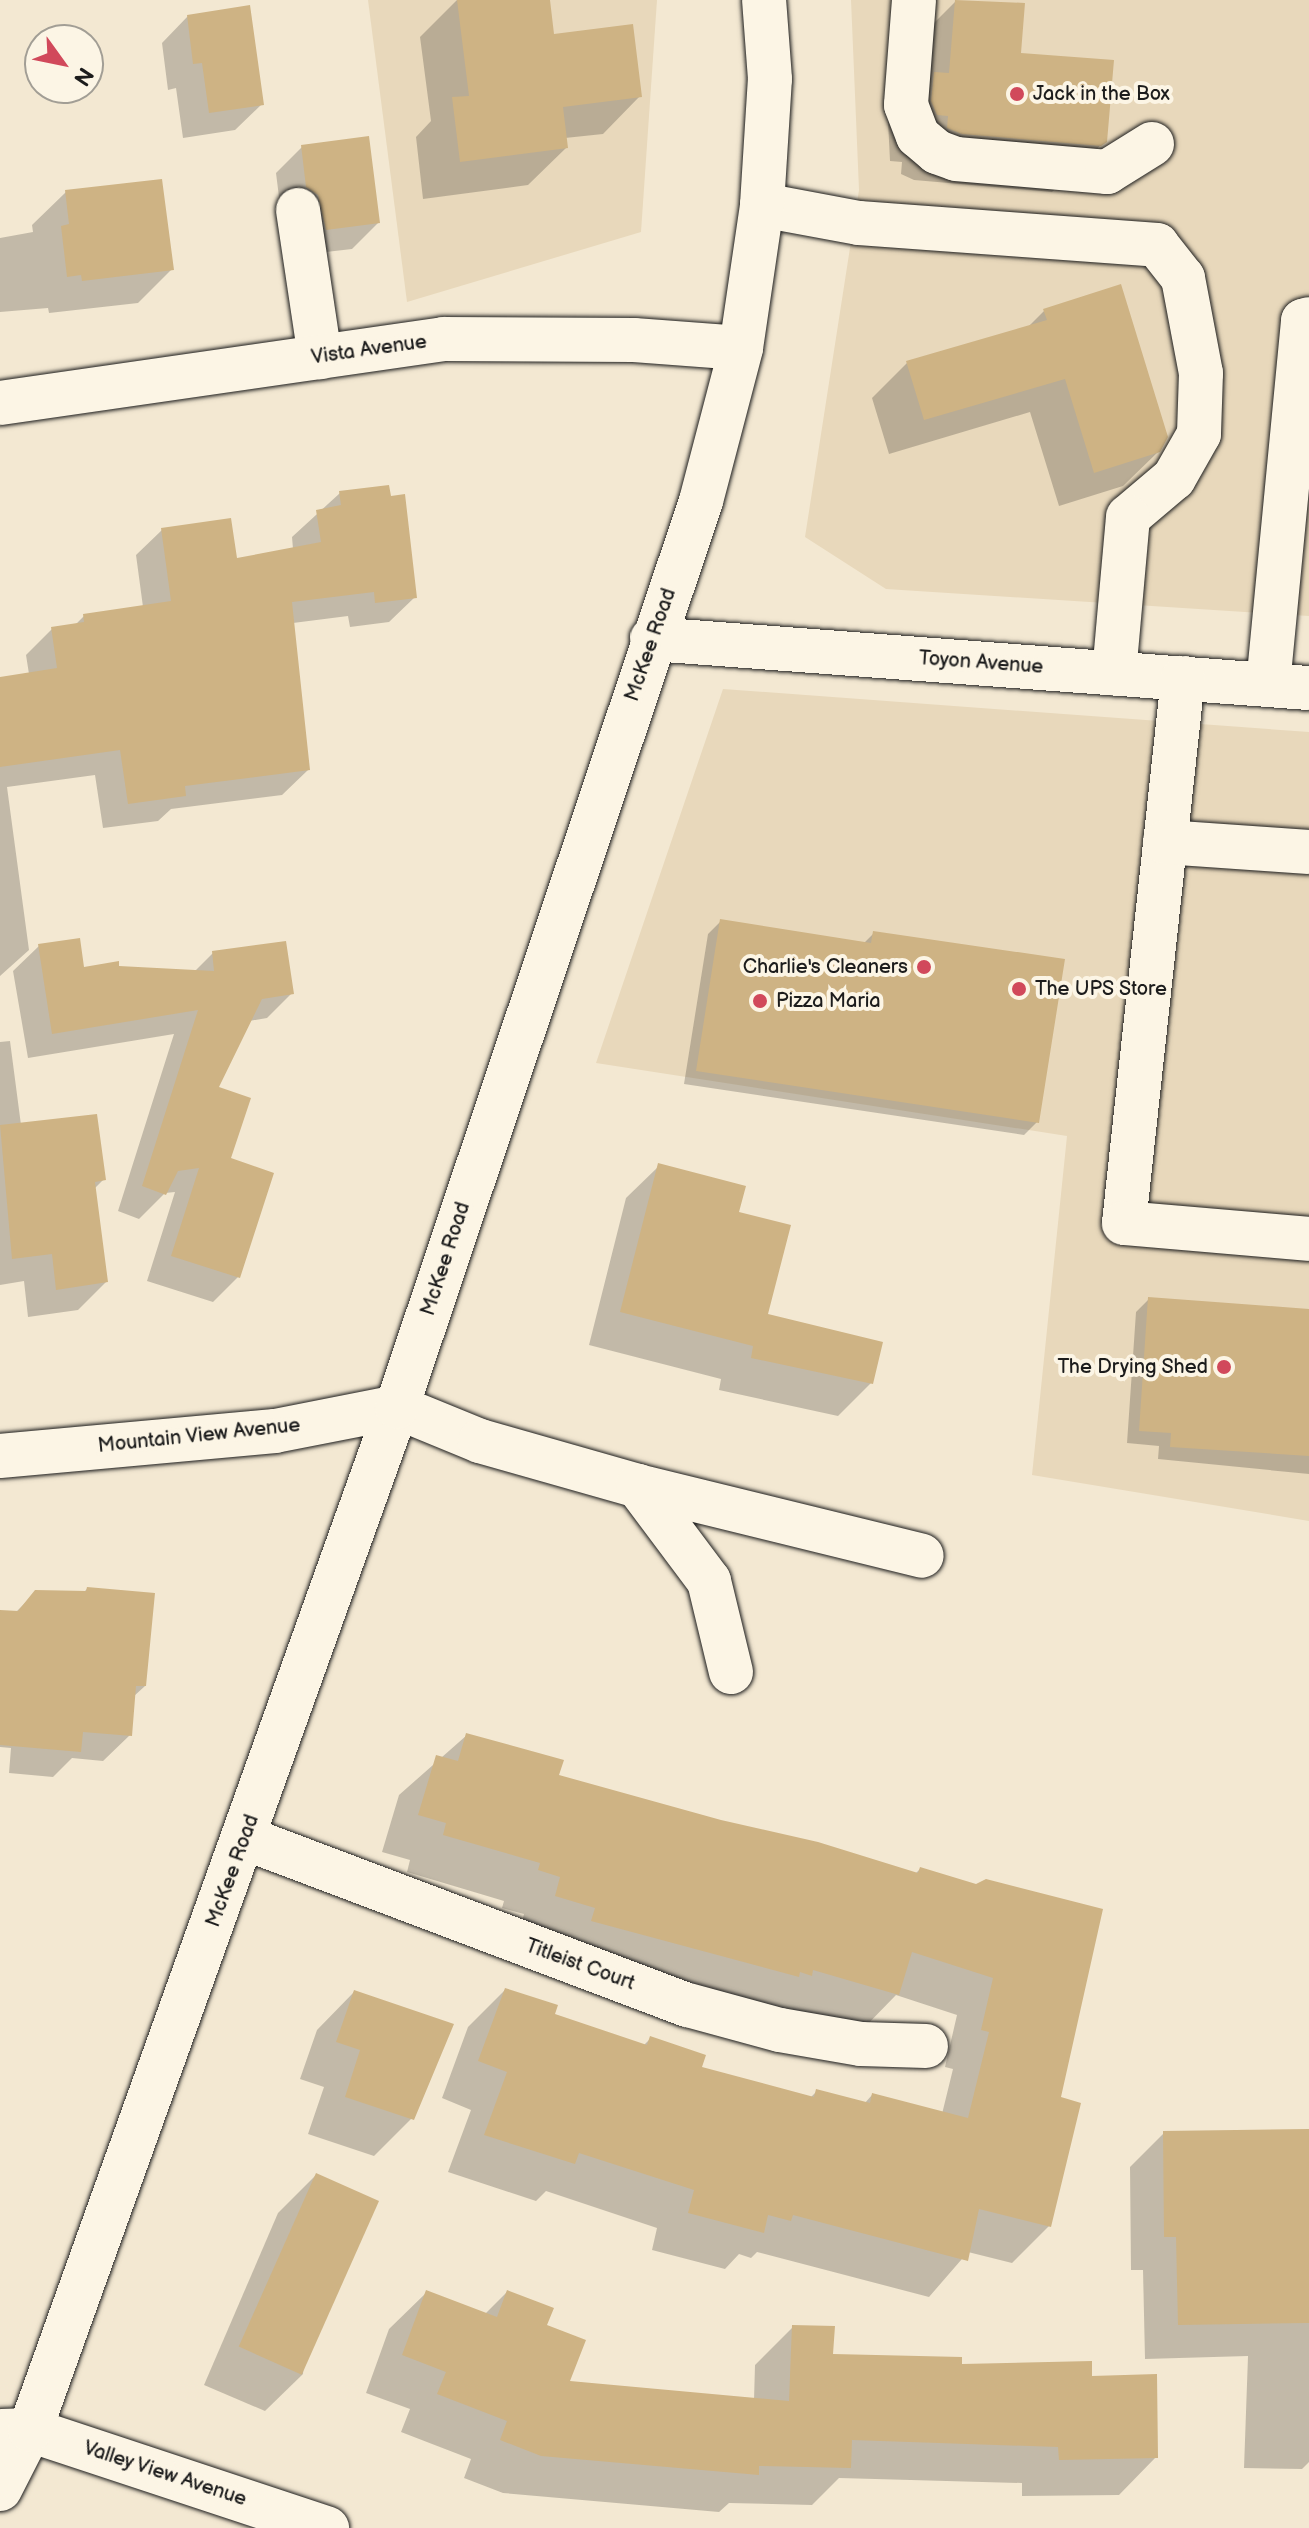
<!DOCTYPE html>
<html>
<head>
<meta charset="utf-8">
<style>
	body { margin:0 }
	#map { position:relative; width:1309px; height:2528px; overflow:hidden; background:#f3e8d2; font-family:"Balsamiq Sans",sans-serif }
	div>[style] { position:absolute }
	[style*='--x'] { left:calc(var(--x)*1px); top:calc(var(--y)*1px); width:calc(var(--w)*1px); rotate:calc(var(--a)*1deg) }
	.built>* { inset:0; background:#e8d8bb }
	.shadow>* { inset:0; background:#0003 }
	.building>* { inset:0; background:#ceb384; transform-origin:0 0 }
	.roads { filter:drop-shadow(0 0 2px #1c1c1c) drop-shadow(0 0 2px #1c1c1c) }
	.minor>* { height:44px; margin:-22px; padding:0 22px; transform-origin:22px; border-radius:22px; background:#fcf5e5 }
	.dots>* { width:22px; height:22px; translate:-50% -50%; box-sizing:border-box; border:4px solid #fcf5e5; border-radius:50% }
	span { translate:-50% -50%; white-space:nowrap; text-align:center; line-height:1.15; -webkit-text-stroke:8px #fcf5e5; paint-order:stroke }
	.poi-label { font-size:20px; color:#1c1c1c }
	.left { translate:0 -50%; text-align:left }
	.right { translate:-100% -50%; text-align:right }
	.street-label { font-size:20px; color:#1c1c1c }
	.north { position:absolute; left:24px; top:24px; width:80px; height:80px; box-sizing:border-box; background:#fcf5e5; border:2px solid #a29e95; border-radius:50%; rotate:123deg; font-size:22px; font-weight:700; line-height:32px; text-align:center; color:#1c1c1c }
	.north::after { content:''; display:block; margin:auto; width:28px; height:36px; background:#d1495b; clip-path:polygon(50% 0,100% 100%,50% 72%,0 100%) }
</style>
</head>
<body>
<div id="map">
	<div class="built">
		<div style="clip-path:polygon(368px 0,657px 0,641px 232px,407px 302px)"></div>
		<div style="clip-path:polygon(851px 0,1309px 0,1309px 616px,886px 589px,805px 537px,859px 190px)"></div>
		<div style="clip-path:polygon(723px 689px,1309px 732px,1309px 1521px,1032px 1475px,1067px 1136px,596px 1063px)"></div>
	</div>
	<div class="shadow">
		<div style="clip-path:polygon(457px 0,548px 0,552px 36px,640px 96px,603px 134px,565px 138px,566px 148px,528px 185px,423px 199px,416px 137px,431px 121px,420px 37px)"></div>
		<div style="clip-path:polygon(956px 1px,1019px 55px,1105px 141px,1052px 192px,914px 180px,901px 174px,902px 162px,890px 161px,888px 121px,905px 104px,909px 48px)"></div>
		<div style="clip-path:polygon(188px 16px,262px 104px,235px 130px,183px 138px,176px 88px,168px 90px,162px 43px)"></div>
		<div style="clip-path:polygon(302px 147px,378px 223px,352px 249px,300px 255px,281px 213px,276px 173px)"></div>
		<div style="clip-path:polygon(66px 192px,172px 269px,138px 303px,49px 313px,48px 308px,0 312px,0 238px,33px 232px,32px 225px)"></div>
		<div style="clip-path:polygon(1044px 311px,1159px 451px,1123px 486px,1059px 506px,1030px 412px,889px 454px,872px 398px,907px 363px,1027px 328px)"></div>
		<div style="clip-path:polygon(340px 493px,415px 597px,389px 622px,350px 627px,348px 616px,293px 623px,308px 770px,282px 795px,171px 809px,158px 821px,103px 828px,95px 775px,7px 787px,29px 950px,0 976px,0 679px,29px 674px,26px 655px,52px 629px,74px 626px,84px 616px,143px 607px,136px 555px,162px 530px,235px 560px,293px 549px,292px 537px)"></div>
		<div style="clip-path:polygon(721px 921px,863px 944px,874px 933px,1037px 1122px,1024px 1135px,684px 1084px,708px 934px)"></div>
		<div style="clip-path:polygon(39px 946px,82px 970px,194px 972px,213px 953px,292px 993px,267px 1018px,249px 1021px,216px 1088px,228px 1160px,238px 1277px,213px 1302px,147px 1281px,175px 1192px,165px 1193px,139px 1219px,118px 1211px,174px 1034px,28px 1058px,13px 971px)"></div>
		<div style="clip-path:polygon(10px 1041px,21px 1125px,104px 1179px,94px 1189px,106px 1282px,78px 1310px,28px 1317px,24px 1281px,0 1285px,0 1042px)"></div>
		<div style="clip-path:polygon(659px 1166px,737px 1214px,765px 1315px,871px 1383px,838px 1416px,719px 1390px,721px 1379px,589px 1345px,626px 1198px)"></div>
		<div style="clip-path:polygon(1149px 1299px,1309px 1311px,1309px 1474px,1158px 1459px,1159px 1446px,1127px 1443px,1136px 1312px)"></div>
		<div style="clip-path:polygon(87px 1589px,145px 1686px,133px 1697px,130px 1735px,103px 1761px,72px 1758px,53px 1777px,9px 1773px,11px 1748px,0 1747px,0 1612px,15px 1613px,36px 1592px,83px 1593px)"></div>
		<div style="clip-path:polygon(467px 1735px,557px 1776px,915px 1874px,920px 1869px,976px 1886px,1059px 2099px,1049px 2226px,1012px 2263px,968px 2252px,929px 2297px,757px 2252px,751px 2258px,739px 2254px,725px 2269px,652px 2250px,657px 2228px,546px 2191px,536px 2201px,448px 2172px,471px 2110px,442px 2098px,468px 2027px,505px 1990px,552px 2016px,643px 2046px,651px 2038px,700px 2068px,810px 2098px,817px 2091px,864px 2104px,872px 2095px,942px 2114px,953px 2069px,945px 2067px,957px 2015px,896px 1995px,860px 2032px,519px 1934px,524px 1914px,502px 1908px,504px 1901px,407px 1872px,410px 1860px,382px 1852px,399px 1795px)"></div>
		<div style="clip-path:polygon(354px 1992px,412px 2118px,374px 2156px,308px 2134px,324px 2087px,300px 2079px,317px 2030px)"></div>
		<div style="clip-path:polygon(1309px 2131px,1309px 2462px,1302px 2469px,1244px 2468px,1248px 2356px,1145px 2359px,1143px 2270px,1131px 2270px,1130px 2167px,1164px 2133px)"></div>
		<div style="clip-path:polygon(316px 2175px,303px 2374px,265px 2411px,204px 2385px,278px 2213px)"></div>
		<div style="clip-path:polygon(427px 2292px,485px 2314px,507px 2292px,545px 2326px,567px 2383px,754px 2400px,755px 2365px,792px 2328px,831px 2355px,1090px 2378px,1156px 2457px,1119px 2495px,1022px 2496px,1022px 2483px,839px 2478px,812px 2505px,729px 2503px,719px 2512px,503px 2493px,464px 2478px,471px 2459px,401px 2432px,410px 2409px,366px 2393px,389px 2329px)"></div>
	</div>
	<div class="building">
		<div style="clip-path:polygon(457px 0,550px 0,554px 34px,633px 24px,642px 97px,563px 107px,568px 148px,460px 162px,452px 97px,469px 96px)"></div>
		<div style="clip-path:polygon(955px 0,1025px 3px,1021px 53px,1114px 60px,1107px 142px,1101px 146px,962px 134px,947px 128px,948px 116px,937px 115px,931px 101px,934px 72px,949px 73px)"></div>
		<div style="clip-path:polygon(250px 5px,264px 105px,209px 113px,202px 63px,193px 64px,187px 15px)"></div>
		<div style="clip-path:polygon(369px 136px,380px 223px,326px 230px,318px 195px,306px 187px,301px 145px)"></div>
		<div style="clip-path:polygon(162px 179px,174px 270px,82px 281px,81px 275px,67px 277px,61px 226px,69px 224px,65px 190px)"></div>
		<div style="clip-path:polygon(1121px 284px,1168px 437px,1160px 452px,1094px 473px,1065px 379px,924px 420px,906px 361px,1047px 320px,1043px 309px)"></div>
		<div style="clip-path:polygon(389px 485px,391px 496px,405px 494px,417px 598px,375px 603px,374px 592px,292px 602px,310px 770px,185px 786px,186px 796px,128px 804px,120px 750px,0 767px,0 677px,57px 668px,51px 627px,84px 622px,83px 614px,171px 601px,161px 528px,231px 518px,237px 558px,321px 542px,316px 510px,341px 505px,339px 491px)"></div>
		<div style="clip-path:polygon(720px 919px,871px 943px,873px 931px,1065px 959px,1039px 1123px,696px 1071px)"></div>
		<div style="clip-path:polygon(80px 938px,84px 967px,119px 961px,119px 966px,214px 971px,212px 951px,286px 941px,294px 994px,262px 999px,219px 1087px,251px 1098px,231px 1158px,274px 1173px,240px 1278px,171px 1256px,199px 1168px,178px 1171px,166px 1195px,142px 1186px,198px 1010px,52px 1034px,38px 944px)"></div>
		<div style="clip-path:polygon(97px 1114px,106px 1180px,95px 1182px,108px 1282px,56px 1290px,52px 1254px,12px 1259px,0 1125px)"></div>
		<div style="clip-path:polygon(658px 1163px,746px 1186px,739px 1212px,791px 1225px,768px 1314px,883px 1342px,873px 1384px,751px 1358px,753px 1346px,620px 1312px)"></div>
		<div style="clip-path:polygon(1148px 1297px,1309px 1309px,1309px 1456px,1170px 1447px,1171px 1433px,1139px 1431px)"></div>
		<div style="clip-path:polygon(87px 1587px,155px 1593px,146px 1686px,136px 1686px,132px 1736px,83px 1732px,81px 1752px,0 1745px,0 1610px,18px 1611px,35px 1590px,86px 1591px)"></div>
		<div style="clip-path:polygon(466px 1733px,564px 1760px,559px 1775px,721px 1820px,818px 1842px,918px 1873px,920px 1867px,976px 1884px,986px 1879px,1103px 1909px,1061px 2097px,1081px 2103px,1051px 2227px,979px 2209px,968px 2261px,793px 2215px,791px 2221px,768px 2215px,764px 2233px,688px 2213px,694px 2190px,579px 2153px,575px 2164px,484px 2135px,507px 2072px,478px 2061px,505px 1988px,558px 2005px,555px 2014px,647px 2045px,650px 2036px,706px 2055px,702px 2067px,814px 2097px,816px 2089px,870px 2103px,872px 2093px,968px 2118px,989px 2032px,981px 2030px,993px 1978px,912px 1952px,899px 1995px,813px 1970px,812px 1976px,800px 1972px,799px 1977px,591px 1921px,595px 1908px,555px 1896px,560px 1877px,538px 1870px,540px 1863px,443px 1835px,446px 1823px,418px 1815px,436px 1755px,458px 1761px)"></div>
		<div style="clip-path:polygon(354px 1990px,454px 2024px,414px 2120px,345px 2097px,360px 2050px,336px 2042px)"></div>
		<div style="clip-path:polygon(1309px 2129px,1309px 2323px,1178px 2325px,1176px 2237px,1164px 2237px,1163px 2131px)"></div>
		<div style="left:316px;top:2173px;width:69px;height:190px;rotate:24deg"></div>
		<div style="clip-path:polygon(426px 2290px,497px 2317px,507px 2290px,554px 2308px,547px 2325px,586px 2340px,570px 2381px,789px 2401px,792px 2325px,835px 2326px,833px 2354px,962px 2357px,962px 2364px,1092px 2361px,1092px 2376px,1157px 2374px,1158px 2458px,1059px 2460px,1058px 2447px,852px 2440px,851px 2468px,759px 2466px,759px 2475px,541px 2456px,500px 2440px,507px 2421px,437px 2394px,446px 2372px,402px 2355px)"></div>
	</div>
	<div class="roads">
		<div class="minor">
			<div style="--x:914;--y:0;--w:105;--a:94.4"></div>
			<div style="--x:906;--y:105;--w:33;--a:69"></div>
			<div style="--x:918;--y:136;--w:25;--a:40"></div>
			<div style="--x:937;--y:152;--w:20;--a:20"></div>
			<div style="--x:956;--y:159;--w:152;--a:4.9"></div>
			<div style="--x:1107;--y:172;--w:53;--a:-31.9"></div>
			<div style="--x:762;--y:205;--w:99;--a:10.5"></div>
			<div style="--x:859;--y:223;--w:299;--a:4.2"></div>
			<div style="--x:1157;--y:245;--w:42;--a:51.8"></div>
			<div style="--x:1183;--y:278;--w:97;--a:79.3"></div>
			<div style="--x:1201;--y:373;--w:61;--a:91.9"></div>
			<div style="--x:1199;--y:434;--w:51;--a:119.6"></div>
			<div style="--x:1174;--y:478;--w:60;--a:139.7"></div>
			<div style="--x:1128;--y:517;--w:157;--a:95.1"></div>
			<div style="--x:298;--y:210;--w:149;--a:81.5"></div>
			<div style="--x:0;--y:403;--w:448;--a:-8.2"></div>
			<div style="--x:443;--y:339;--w:191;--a:0.3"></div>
			<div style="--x:634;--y:340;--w:107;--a:4.3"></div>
			<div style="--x:652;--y:639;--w:659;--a:4.27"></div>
			<div style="--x:1183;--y:678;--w:548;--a:96.18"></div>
			<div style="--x:1124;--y:1223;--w:186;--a:4.9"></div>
			<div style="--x:1268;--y:685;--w:366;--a:-84.5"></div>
			<div style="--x:1303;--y:321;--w:6;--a:-18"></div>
			<div style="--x:1165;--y:842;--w:144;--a:4"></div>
			<div style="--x:0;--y:1456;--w:276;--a:-5.2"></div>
			<div style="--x:275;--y:1431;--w:124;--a:-11.1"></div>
			<div style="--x:397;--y:1407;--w:90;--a:22.3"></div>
			<div style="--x:480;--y:1441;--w:164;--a:15.9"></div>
			<div style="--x:731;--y:1672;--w:94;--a:-103.6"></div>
			<div style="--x:709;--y:1581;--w:119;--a:-126.8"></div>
			<div style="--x:638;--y:1486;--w:292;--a:13.8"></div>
			<div style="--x:245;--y:1838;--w:473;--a:20.7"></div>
			<div style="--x:688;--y:2005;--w:95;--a:15.2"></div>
			<div style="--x:780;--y:2030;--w:82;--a:9.8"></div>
			<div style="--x:861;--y:2044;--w:65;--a:1.8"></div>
			<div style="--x:2;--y:2431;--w:28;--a:-2"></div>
			<div style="--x:30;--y:2430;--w:313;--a:18.3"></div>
			<div style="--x:0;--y:2489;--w:66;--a:-63"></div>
			<div style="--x:30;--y:2430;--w:1087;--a:-70.26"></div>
			<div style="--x:397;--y:1407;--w:956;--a:-71.45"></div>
			<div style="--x:701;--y:501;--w:158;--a:-75.3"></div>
			<div style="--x:741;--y:348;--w:145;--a:-81.6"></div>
			<div style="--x:762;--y:205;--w:126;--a:-86.4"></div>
			<div style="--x:770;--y:79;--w:79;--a:-94.3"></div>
		</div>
	</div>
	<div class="dots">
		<div style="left:1017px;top:94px;background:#d1495b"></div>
		<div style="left:924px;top:967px;background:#d1495b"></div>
		<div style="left:1019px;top:989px;background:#d1495b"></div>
		<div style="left:760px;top:1001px;background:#d1495b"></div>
		<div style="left:1224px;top:1367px;background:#d1495b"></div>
	</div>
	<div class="poi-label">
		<span class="left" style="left:1033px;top:94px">Jack in the Box</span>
		<span class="right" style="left:908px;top:967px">Charlie's Cleaners</span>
		<span class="left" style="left:1035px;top:989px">The UPS Store</span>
		<span class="left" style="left:776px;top:1001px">Pizza Maria</span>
		<span class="right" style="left:1208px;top:1367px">The Drying Shed</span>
	</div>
	<div class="street-label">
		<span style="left:369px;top:350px;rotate:-8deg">Vista Avenue</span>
		<span style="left:651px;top:645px;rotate:-71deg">McKee Road</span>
		<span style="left:981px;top:663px;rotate:4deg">Toyon Avenue</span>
		<span style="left:446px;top:1259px;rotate:-72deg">McKee Road</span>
		<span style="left:199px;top:1436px;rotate:-6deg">Mountain View Avenue</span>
		<span style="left:233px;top:1871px;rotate:-70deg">McKee Road</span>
		<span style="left:580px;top:1965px;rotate:20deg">Titleist Court</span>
		<span style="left:165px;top:2474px;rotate:18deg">Valley View Avenue</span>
	</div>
	<div class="north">N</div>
</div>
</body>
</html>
